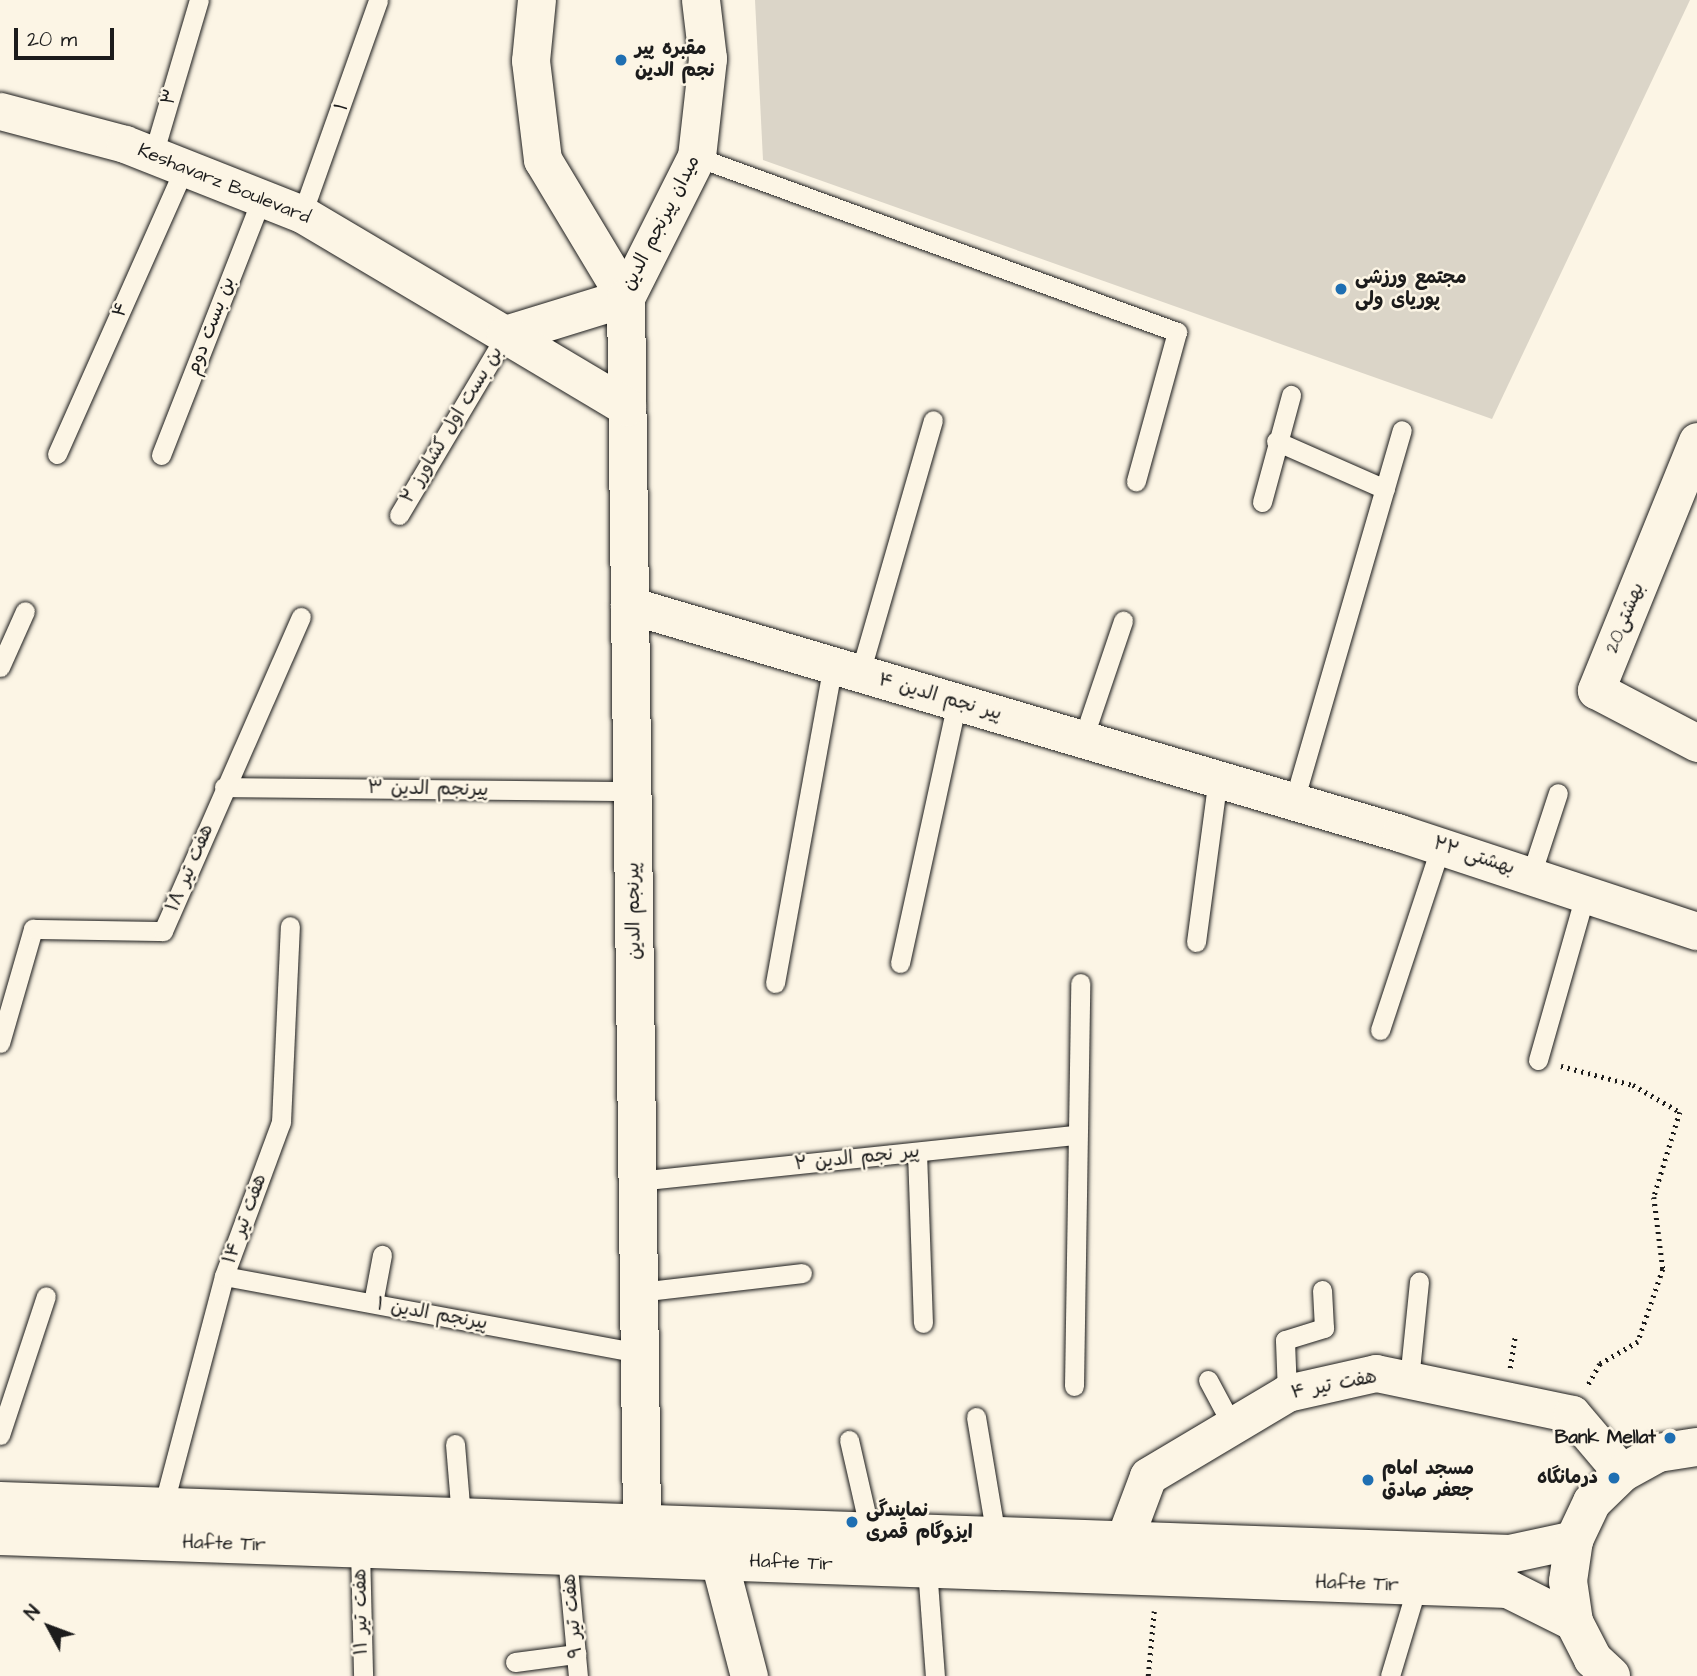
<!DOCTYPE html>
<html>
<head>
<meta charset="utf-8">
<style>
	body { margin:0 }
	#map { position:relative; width:1697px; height:1676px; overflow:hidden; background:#fcf5e5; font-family:"Architects Daughter","Playpen Sans Arabic",sans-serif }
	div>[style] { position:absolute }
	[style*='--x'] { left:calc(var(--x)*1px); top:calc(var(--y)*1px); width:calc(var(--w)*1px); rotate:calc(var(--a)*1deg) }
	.green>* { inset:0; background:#dbd5c8 }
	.path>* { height:4.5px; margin-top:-2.25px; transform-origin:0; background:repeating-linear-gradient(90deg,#1c1c1c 0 2px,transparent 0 7px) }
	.roads { filter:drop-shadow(0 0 2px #1c1c1c) drop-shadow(0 0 2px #1c1c1c) }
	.service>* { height:19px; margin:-9.5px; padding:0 9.5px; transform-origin:9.5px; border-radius:9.5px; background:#fcf5e5 }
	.minor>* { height:37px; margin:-18.5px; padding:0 18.5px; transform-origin:18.5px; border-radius:18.5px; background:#fcf5e5 }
	.tertiary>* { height:38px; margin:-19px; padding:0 19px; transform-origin:19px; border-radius:19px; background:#fcf5e5 }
	.secondary>* { height:38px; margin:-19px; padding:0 19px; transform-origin:19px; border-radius:19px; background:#fcf5e5 }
	.dots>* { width:19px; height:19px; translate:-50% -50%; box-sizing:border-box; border:4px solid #fcf5e5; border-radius:50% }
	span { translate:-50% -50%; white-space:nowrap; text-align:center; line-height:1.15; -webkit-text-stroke:5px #fcf5e5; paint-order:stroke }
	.poi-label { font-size:19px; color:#1c1c1c; font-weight:700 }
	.left { translate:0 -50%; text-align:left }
	.right { translate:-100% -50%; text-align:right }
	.street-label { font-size:19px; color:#1c1c1c }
	.north { position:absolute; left:14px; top:1592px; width:70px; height:70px; -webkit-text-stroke:5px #fcf5e5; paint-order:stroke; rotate:311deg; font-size:19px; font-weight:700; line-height:28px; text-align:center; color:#1c1c1c }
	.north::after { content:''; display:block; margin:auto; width:24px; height:32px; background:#1c1c1c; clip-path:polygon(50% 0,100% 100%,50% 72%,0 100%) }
	.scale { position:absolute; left:14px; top:28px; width:100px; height:32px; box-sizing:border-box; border:4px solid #1c1c1c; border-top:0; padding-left:9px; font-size:21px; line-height:24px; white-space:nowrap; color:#1c1c1c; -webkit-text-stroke:5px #fcf5e5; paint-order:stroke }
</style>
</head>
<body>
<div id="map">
	<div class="green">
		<div style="clip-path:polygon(755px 0,1690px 0,1492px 419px,763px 160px)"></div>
	</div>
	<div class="path">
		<div style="--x:1561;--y:1066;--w:74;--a:14.8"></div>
		<div style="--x:1633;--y:1085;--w:54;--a:29.9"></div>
		<div style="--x:1680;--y:1112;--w:89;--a:107"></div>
		<div style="--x:1654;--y:1197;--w:73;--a:82.9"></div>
		<div style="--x:1663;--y:1269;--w:77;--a:108.9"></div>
		<div style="--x:1638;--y:1342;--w:44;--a:149.9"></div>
		<div style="--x:1600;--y:1364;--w:25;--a:119"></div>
		<div style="--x:1510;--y:1368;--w:33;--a:-81"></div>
		<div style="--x:1148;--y:1676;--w:65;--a:-84.7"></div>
	</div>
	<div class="roads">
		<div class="service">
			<div style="--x:153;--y:155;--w:162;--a:-73.5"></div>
			<div style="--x:697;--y:157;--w:511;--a:20.03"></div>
			<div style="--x:1177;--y:332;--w:155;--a:105.4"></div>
			<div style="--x:302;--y:214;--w:227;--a:-70.4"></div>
			<div style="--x:1276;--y:441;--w:119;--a:23.8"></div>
			<div style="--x:57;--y:454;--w:314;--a:-66"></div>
			<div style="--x:161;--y:455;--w:277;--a:-68.6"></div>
			<div style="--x:1262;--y:502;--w:111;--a:-74.8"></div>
			<div style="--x:399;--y:515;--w:209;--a:-59.3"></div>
			<div style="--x:0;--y:667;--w:61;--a:-65.9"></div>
			<div style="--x:860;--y:673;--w:263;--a:-73.9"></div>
			<div style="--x:1083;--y:739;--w:125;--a:-71.3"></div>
			<div style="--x:224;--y:787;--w:408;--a:0.6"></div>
			<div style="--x:1294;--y:801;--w:386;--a:-73.8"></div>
			<div style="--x:1531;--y:875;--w:86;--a:-71.8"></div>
			<div style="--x:1196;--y:942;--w:165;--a:-82.4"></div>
			<div style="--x:900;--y:963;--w:267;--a:-77.7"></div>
			<div style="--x:775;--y:983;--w:323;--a:-79.7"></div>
			<div style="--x:1380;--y:1030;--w:194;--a:-71.7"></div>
			<div style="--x:0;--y:1043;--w:119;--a:-73.9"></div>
			<div style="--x:33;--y:929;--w:130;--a:0.9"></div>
			<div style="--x:163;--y:931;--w:343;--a:-66.3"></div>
			<div style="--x:1538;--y:1060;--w:175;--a:-74.1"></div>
			<div style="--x:917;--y:1152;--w:171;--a:88"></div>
			<div style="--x:637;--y:1181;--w:442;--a:-6"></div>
			<div style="--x:224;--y:1276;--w:423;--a:10.5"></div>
			<div style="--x:639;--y:1292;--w:164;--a:-6.6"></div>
			<div style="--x:373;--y:1303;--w:49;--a:-79.4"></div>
			<div style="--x:1208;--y:1380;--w:51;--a:61.9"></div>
			<div style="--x:1409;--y:1380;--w:99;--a:-84.2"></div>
			<div style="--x:1074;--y:1386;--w:403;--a:-89.1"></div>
			<div style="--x:1287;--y:1393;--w:53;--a:-92.2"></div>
			<div style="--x:1285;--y:1340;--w:41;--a:-17.1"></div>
			<div style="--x:1324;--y:1328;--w:38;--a:-93"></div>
			<div style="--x:976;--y:1417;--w:121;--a:80.5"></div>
			<div style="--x:0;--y:1435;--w:146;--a:-71.7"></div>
			<div style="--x:849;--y:1440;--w:94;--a:77.1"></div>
			<div style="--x:455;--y:1444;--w:73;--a:85.3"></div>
			<div style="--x:163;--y:1507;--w:239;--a:-75.2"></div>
			<div style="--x:224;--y:1276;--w:164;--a:-69.7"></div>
			<div style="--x:281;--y:1122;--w:196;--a:-87.4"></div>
			<div style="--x:360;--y:1549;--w:127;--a:88.6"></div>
			<div style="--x:567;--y:1556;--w:121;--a:84.8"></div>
			<div style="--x:927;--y:1568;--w:108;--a:85.8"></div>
			<div style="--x:515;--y:1662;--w:62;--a:-7.5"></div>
			<div style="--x:1390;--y:1676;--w:94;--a:-73.3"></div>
		</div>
		<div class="minor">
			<div style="--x:0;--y:111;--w:129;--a:14.8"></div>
			<div style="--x:125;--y:144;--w:190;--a:21.6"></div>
			<div style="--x:302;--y:214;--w:237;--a:30.7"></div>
			<div style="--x:1697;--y:441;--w:269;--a:112.1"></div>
			<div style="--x:1596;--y:690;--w:114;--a:27.7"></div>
			<div style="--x:629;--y:605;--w:804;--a:16.47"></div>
			<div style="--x:1400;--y:833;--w:313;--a:18.3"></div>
			<div style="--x:1124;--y:1540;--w:68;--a:-69.4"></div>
			<div style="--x:1148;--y:1476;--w:162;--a:-30.8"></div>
			<div style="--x:1287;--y:1393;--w:91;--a:-12.7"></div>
			<div style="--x:1376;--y:1373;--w:200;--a:11.8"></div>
			<div style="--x:1572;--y:1414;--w:77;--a:49.7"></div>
			<div style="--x:719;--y:1561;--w:119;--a:75.4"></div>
		</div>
		<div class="tertiary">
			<div style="--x:537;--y:0;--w:61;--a:95.6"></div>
			<div style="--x:531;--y:61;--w:100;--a:83.1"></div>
			<div style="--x:543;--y:160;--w:161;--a:59"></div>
			<div style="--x:626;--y:298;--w:158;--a:-63.3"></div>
			<div style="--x:697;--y:157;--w:99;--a:-83.6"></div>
			<div style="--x:708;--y:59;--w:59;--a:-96.8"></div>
			<div style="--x:506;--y:335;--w:126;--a:-17.1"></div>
			<div style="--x:626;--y:298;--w:1226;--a:89.25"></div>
			<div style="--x:506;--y:335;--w:141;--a:30.8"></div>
		</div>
		<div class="secondary">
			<div style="--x:0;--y:1501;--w:1511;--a:2.01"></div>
			<div style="--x:1510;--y:1554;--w:66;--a:-12.3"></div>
			<div style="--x:0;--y:1536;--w:1509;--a:2.01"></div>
			<div style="--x:1508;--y:1589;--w:74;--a:26.6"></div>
			<div style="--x:1611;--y:1676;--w:25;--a:-137"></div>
			<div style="--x:1593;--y:1659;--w:42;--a:-117.2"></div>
			<div style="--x:1574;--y:1622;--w:41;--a:-98.3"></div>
			<div style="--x:1568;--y:1581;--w:41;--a:-81.7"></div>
			<div style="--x:1574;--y:1540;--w:42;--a:-64.7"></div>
			<div style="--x:1592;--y:1502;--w:42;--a:-44"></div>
			<div style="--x:1622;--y:1473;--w:41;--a:-29.1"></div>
			<div style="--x:1658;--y:1453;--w:39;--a:-9"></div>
		</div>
	</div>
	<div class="dots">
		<div style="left:621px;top:60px;background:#1f6fb2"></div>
		<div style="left:1341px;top:289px;background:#1f6fb2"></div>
		<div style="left:1670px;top:1438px;background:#1f6fb2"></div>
		<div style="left:1614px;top:1478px;background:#1f6fb2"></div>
		<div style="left:1368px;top:1480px;background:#1f6fb2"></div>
		<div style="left:852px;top:1522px;background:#1f6fb2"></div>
	</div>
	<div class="poi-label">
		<span class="left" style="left:635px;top:60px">مقبره پیر<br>نجم الدین</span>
		<span class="left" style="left:1355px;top:289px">مجتمع ورزشی<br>پوریای ولی</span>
		<span class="right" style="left:1656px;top:1438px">Bank Mellat</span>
		<span class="left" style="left:1382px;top:1480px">مسجد امام<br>جعفر صادق</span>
		<span class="right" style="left:1598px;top:1478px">درمانگاه</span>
		<span class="left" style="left:866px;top:1522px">نمایندگی<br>ایزوگام قمری</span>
	</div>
	<div class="street-label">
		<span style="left:170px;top:97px;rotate:-73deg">۳</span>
		<span style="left:342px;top:107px;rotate:-70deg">۱</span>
		<span style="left:224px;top:184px;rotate:22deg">Keshavarz Boulevard</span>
		<span style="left:661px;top:223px;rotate:-63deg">میدان پیرنجم الدین</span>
		<span style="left:121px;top:310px;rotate:-66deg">۴</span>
		<span style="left:211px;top:326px;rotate:-69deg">بن بست دوم</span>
		<span style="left:452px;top:425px;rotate:-59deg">بن بست اول کشاورز ۲</span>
		<span style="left:1625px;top:618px;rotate:-68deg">بهشتی20</span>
		<span style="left:940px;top:697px;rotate:16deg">پیر نجم الدین ۴</span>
		<span style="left:428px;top:789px;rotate:1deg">پیرنجم الدین ۳</span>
		<span style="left:1474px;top:856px;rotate:18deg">بهشتی ۲۲</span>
		<span style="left:190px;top:868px;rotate:-67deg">هفت تیر ۱۸</span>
		<span style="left:634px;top:911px;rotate:-91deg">پیرنجم الدین</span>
		<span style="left:857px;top:1158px;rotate:-6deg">پیر نجم الدین ۲</span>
		<span style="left:245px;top:1219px;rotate:-70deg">هفت تیر ۱۴</span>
		<span style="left:432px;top:1314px;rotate:10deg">پیرنجم الدین ۱</span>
		<span style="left:1334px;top:1385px;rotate:-11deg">هفت تیر ۴</span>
		<span style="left:224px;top:1544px;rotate:2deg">Hafte Tir</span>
		<span style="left:791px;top:1563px;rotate:2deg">Hafte Tir</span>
		<span style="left:1357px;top:1584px;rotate:2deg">Hafte Tir</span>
		<span style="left:361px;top:1612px;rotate:-91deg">هفت تیر ۱۱</span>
		<span style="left:573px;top:1616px;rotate:-95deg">هفت تیر ۹</span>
	</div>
	<div class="north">N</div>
	<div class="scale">20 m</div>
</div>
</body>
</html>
